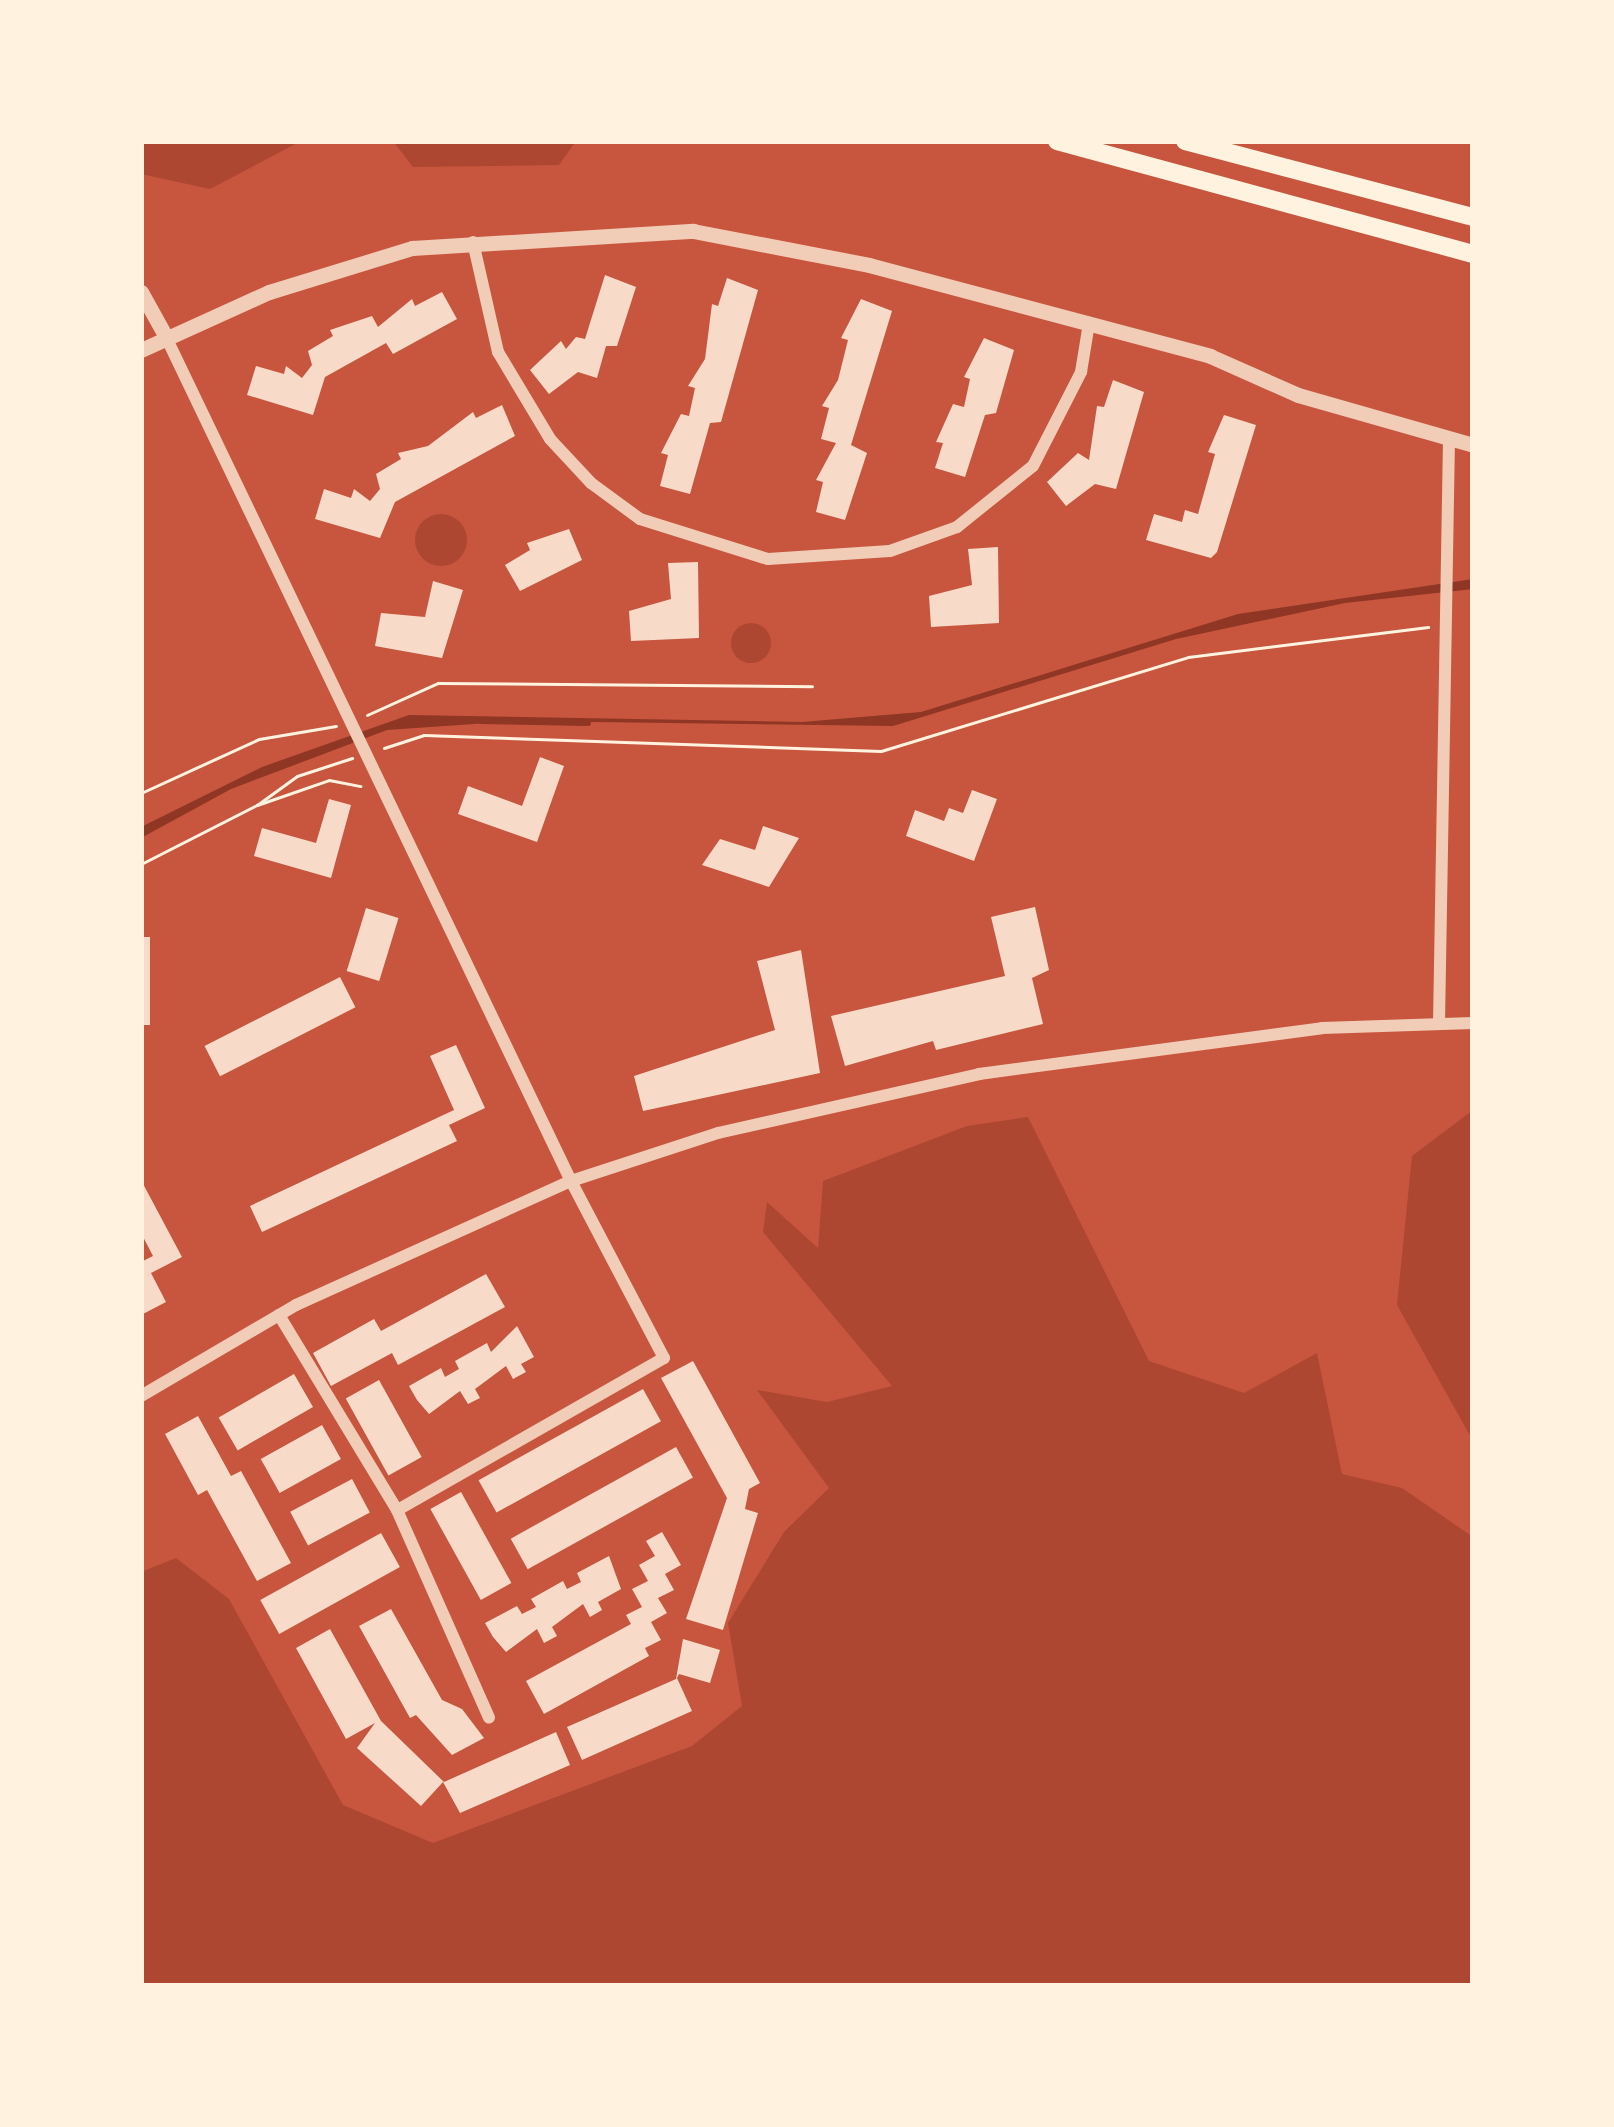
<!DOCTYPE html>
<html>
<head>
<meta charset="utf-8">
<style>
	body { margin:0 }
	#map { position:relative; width:1614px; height:2127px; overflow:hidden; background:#c8553d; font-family:"Source Sans 3",sans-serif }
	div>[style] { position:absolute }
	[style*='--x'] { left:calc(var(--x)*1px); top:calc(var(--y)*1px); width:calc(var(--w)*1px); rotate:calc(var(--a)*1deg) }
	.green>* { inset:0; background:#ae4732 }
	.round { border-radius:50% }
	.water>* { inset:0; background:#8f3625 }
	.stream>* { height:6px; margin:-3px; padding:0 3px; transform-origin:3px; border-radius:3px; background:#8f3625 }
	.building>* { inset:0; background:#f7dbc8; transform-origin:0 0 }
	.path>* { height:3px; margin:-1.5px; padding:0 1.5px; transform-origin:1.5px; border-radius:1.5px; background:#fff3e0 }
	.minor>* { height:12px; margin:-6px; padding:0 6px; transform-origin:6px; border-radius:6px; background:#f1ccb7 }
	.tertiary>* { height:15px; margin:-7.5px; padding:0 7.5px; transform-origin:7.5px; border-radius:7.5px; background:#f1ccb7 }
	.trunk>* { height:18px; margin:-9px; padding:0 9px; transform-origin:9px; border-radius:9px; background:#fff3e0 }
	span { translate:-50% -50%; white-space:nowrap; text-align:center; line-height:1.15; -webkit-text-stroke:10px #fff3e0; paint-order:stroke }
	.frame { position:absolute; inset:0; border:144px solid #fff3e0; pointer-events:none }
</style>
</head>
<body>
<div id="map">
	<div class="green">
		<div style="clip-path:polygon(141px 141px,301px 141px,210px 189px,141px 174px)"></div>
		<div style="clip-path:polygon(393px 141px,576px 141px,559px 165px,413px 167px)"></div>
		<div class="round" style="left:415px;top:514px;width:52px;height:52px"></div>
		<div class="round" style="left:731px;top:623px;width:40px;height:40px"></div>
		<div style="clip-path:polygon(1473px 1110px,1473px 1441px,1397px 1305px,1412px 1156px)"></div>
		<div style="clip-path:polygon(1028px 1117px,1149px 1361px,1244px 1393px,1317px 1353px,1342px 1474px,1402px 1488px,1473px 1537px,1473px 1986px,141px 1986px,141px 1572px,176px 1558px,229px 1599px,343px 1805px,433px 1843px,692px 1746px,742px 1706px,728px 1623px,784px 1532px,829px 1488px,757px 1390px,827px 1402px,892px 1386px,763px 1232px,767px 1202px,818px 1248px,823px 1181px,967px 1126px)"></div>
	</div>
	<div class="water">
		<div style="clip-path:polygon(1473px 579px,1473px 589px,1345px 603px,1176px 639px,893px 726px,519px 721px,387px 730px,231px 789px,141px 838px,141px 827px,262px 767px,409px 715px,802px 722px,921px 712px,1238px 614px)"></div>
	</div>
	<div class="stream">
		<div style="--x:481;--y:721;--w:107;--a:1.1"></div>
	</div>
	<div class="building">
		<div style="clip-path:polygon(605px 275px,636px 287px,617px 346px,606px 346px,597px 378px,578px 372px,549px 394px,530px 370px,561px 341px,566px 349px,576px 337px,585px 339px)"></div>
		<div style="clip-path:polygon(727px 278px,758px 290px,721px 422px,710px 423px,690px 494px,660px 486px,668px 455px,661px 453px,681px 414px,689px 416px,695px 388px,688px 386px,705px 359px,712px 304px,718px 306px)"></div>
		<div style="clip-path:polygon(442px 292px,457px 319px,393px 354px,386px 343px,325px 377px,313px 415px,247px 395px,256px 366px,284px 374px,286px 366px,302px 378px,312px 365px,308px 351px,333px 336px,330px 330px,372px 316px,378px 327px,412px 299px,415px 306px)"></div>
		<div style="clip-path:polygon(861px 299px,892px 311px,851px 445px,867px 453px,845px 520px,816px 512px,823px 482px,816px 480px,836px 443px,821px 439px,829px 408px,822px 406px,838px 380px,848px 340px,841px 338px)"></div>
		<div style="clip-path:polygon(984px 338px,1014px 350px,996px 413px,985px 415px,965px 477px,935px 468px,943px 443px,936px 442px,953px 404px,964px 407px,970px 379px,964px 377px)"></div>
		<div style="clip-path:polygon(1113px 380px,1144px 392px,1116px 489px,1095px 484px,1066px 506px,1047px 482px,1078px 453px,1089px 460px,1097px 406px,1104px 407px)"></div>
		<div style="clip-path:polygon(502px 405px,515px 436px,395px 502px,380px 538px,315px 519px,324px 489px,351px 498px,354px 489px,370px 501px,380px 489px,376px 474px,401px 459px,398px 453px,428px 446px,473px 412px,476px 418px)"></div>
		<div style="clip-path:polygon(1224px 415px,1256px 425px,1217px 552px,1211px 558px,1146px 540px,1154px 514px,1182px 522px,1185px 510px,1198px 514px,1215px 454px,1208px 452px)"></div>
		<div style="clip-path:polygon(569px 529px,582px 560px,520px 591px,505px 565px,530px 550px,527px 543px)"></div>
		<div style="clip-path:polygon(998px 547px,999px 623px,931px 627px,929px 596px,972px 585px,968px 549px)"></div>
		<div style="clip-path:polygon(698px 562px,699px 638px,631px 641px,629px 611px,671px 599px,668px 563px)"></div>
		<div style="clip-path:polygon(433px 581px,463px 590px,442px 658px,375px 646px,381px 613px,425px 617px)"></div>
		<div style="clip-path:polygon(540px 757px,564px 766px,537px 842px,458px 814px,468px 786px,522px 806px)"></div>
		<div style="clip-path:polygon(972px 790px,997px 799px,974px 861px,906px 836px,915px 810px,944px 821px,949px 808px,963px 813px)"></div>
		<div style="clip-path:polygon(329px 799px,351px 805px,331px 878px,254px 856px,262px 828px,316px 843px)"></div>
		<div style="clip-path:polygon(763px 826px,799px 838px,769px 887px,702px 865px,720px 839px,755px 850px)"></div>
		<div style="clip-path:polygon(1035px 907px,1049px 970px,1032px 978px,1043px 1024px,936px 1050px,933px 1041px,845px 1066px,831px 1016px,1005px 976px,991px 917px)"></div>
		<div style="left:366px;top:908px;width:34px;height:66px;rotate:17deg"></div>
		<div style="left:150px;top:937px;width:88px;height:9px;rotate:90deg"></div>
		<div style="clip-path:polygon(801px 950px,820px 1073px,643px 1111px,634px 1076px,775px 1030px,757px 961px)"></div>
		<div style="left:340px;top:977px;width:34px;height:152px;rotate:63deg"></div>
		<div style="clip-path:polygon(456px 1045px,485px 1108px,449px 1125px,457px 1141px,262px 1232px,250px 1206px,454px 1110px,430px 1056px)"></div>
		<div style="clip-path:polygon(141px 1180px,182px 1257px,151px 1273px,166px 1302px,141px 1315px,141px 1262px,153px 1256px,141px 1233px)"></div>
		<div style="clip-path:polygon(486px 1274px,505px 1307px,398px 1365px,392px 1353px,331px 1386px,313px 1353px,374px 1319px,381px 1331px)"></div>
		<div style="clip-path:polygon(517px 1326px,534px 1357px,521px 1364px,526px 1372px,513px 1379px,506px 1366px,475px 1389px,480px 1398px,468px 1404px,460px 1391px,429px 1414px,417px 1400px,409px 1386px,441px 1368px,445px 1377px,459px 1369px,455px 1361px,487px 1343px,491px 1352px)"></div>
		<div style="clip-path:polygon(693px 1361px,760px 1483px,749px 1489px,745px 1509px,758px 1513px,723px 1630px,686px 1619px,727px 1498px,661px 1378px)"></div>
		<div style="left:294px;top:1374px;width:38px;height:87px;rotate:60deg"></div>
		<div style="left:379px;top:1380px;width:88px;height:38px;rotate:61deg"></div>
		<div style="left:643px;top:1389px;width:37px;height:188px;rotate:61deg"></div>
		<div style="clip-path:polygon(198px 1416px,231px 1476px,241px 1471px,291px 1563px,257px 1581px,207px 1490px,198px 1495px,165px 1434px)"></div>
		<div style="left:322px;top:1425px;width:39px;height:70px;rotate:61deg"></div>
		<div style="left:676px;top:1447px;width:35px;height:189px;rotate:61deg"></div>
		<div style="left:352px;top:1479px;width:38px;height:70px;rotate:62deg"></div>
		<div style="left:461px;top:1492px;width:104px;height:35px;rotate:61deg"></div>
		<div style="clip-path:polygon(662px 1532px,681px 1565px,665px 1574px,674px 1590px,658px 1598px,667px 1613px,651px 1622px,661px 1640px,645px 1648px,649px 1656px,544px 1714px,526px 1681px,631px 1624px,626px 1615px,642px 1607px,632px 1589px,648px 1581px,639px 1565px,655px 1556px,646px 1541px)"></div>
		<div style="left:381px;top:1533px;width:39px;height:138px;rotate:61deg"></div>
		<div style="clip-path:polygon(609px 1556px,621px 1589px,598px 1602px,602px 1610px,590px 1617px,583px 1604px,552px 1627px,557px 1636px,544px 1643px,537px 1629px,506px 1652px,493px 1637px,485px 1623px,517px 1606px,522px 1614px,536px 1607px,531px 1599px,563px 1581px,567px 1589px,581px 1582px,577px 1573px)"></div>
		<div style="clip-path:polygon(391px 1609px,442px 1700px,462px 1709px,484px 1738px,452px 1755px,416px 1715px,410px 1718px,359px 1626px)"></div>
		<div style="clip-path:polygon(330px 1629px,381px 1721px,444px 1782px,556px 1732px,570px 1765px,460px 1813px,443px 1782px,421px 1806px,357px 1748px,375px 1723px,346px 1739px,296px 1648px)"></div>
		<div style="clip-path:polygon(683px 1639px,720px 1650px,710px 1683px,679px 1674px,677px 1678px,692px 1711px,582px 1760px,567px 1727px,676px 1679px)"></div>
	</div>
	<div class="path">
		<div style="--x:367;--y:715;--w:78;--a:-24.3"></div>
		<div style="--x:438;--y:683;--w:374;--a:0.5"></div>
		<div style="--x:384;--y:748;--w:42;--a:-18"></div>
		<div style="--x:424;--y:735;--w:457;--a:2"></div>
		<div style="--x:881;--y:751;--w:321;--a:-17"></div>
		<div style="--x:1188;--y:657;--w:242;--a:-7.1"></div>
		<div style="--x:141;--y:793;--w:130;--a:-24.6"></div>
		<div style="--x:259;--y:739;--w:78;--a:-9.6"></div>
		<div style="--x:257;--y:805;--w:49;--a:-35.9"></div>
		<div style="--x:297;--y:776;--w:58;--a:-18.1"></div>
		<div style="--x:141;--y:864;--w:130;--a:-27"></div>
		<div style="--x:257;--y:805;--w:76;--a:-19.1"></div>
		<div style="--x:329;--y:780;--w:32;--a:11"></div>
	</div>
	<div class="minor">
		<div style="--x:473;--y:242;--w:113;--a:77.2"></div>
		<div style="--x:498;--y:352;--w:101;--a:59.1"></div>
		<div style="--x:550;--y:439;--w:60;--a:47"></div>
		<div style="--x:591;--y:483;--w:61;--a:36.3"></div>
		<div style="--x:640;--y:519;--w:134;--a:17.4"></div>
		<div style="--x:768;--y:559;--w:122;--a:-3.8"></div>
		<div style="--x:890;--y:551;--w:71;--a:-19.7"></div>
		<div style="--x:957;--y:527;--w:97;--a:-38.8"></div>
		<div style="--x:1033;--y:466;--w:106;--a:-62.9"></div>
		<div style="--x:1081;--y:372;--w:50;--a:-80.7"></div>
		<div style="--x:166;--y:337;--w:936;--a:64.37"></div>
		<div style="--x:571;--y:1181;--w:200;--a:62.3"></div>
		<div style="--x:664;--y:1358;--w:307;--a:150.3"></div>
		<div style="--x:397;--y:1510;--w:227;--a:66.1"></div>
		<div style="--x:1439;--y:1024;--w:584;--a:-89.02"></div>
		<div style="--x:279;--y:1315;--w:228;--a:58.8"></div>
		<div style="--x:141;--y:1396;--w:180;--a:-30.4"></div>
		<div style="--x:296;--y:1305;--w:302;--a:-24.3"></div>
		<div style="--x:571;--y:1181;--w:155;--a:-18.1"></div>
		<div style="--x:718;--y:1133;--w:268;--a:-12.7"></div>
		<div style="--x:979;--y:1074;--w:346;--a:-7.6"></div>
		<div style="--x:1322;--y:1028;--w:151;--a:-1.9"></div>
	</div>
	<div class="tertiary">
		<div style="--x:141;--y:292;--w:51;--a:60.9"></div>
		<div style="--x:141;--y:350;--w:141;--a:-24.4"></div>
		<div style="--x:269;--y:292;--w:150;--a:-17.1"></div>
		<div style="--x:412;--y:248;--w:282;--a:-3.5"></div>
		<div style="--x:693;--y:231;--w:179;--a:10.9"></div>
		<div style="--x:869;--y:265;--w:353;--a:14.9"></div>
		<div style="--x:1210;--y:356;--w:96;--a:23.9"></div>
		<div style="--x:1298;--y:395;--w:182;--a:15.9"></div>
	</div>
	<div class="trunk">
		<div style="--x:1057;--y:141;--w:431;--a:15.2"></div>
		<div style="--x:1185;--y:141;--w:298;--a:14.8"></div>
	</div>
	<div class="frame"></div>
</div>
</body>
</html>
